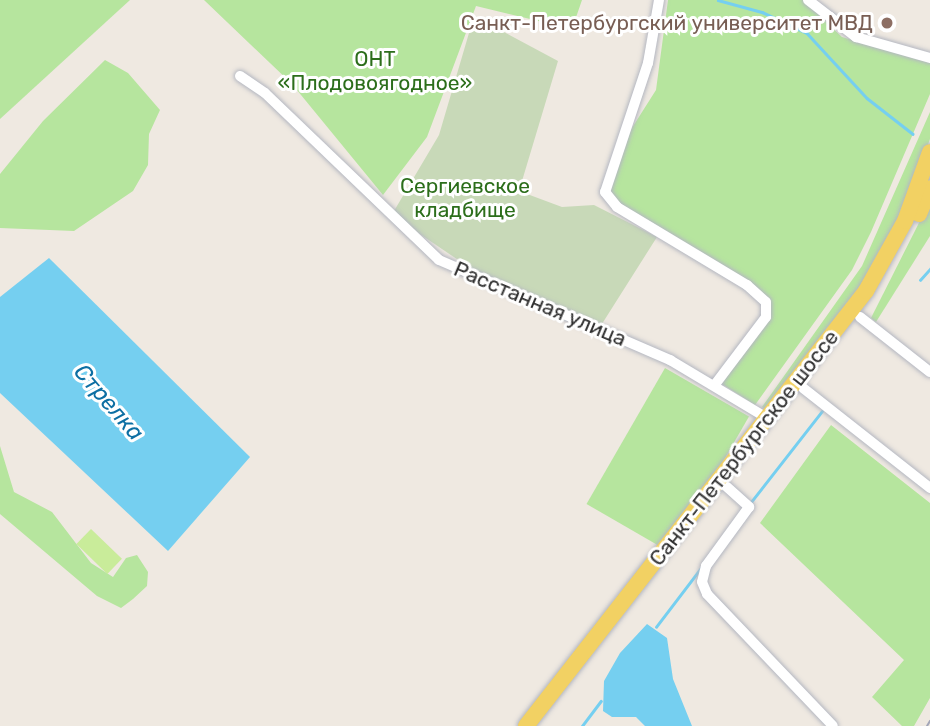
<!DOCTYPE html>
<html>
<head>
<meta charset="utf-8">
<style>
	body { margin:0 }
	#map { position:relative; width:930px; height:726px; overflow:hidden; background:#efe9e1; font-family:Rubik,sans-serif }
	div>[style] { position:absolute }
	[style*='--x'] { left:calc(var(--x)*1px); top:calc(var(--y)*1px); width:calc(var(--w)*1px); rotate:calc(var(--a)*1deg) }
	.green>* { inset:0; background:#b6e59e; transform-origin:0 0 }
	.cemetery>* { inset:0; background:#c8d9b8 }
	.pitch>* { inset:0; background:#c9ec9a; transform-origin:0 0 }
	.water>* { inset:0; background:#75cff0 }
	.stream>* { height:2.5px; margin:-1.25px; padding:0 1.25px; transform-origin:1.25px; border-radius:1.25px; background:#75cff0 }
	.roads { filter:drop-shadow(0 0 2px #b4b7c1) drop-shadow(0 0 2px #b4b7c1) }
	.minor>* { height:10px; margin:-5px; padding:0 5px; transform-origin:5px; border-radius:5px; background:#fff }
	.primary>* { height:16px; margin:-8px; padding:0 8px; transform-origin:8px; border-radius:8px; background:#f2d163 }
	.tram>* { height:2px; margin:-1px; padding:0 1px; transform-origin:1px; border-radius:1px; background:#a3a6b8 }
	.dots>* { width:19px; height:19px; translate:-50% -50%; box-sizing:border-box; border:4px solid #fff; border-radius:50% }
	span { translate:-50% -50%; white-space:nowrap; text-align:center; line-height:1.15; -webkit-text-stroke:6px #fff; paint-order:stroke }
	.education-label { font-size:21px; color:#785e54 }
	.right { translate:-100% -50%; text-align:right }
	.park-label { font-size:21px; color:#2c6e1b }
	.street-label { font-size:21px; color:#2e2e2e }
	.water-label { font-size:23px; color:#0d6fa3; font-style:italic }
</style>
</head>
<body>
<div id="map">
	<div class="green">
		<div style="clip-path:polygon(0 0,130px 0,0 119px)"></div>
		<div style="clip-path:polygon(204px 0,582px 0,572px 29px,476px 6px,427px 137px,383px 195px,292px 84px)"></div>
		<div style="clip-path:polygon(668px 0,803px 0,842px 37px,930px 63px,930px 94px,871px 232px,852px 270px,755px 405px,722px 384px,768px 318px,768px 297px,618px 203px,608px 186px,623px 142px,656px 90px)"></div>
		<div style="clip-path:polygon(105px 60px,128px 73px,160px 110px,149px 134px,148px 165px,133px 191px,74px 231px,0 228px,0 174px,43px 121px)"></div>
		<div style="clip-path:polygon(930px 112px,930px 139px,911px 193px,866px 281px,766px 409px,762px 407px,862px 266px)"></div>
		<div style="clip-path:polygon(930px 201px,930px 236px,876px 322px,871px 318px)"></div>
		<div style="left:665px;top:368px;width:97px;height:157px;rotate:30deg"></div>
		<div style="clip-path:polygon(831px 425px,930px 503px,930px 698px,914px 726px,902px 726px,872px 697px,904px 660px,760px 523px)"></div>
		<div style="clip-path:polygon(0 446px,14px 492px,52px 512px,91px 563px,113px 577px,126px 558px,137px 555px,148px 572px,147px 586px,133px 599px,121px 608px,97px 596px,0 514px)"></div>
	</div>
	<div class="cemetery">
		<div style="clip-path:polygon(474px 16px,558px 61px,519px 191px,562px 207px,594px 205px,657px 237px,600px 327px,476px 272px,408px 226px,394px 211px,439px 135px)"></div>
	</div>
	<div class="pitch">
		<div style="left:91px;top:529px;width:43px;height:21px;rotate:44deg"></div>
	</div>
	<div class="water">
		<div style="clip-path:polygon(49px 258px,250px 457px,168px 551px,0 393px,0 297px)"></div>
		<div style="clip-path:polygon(647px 624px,667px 638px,673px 679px,692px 726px,645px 726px,636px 717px,612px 717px,603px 711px,604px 681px,620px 653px)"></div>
	</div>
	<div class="stream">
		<div style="--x:718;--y:0;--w:46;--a:15.3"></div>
		<div style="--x:762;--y:12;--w:50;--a:25"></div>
		<div style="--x:807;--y:33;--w:88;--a:47.3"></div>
		<div style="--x:867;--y:98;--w:58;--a:38"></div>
		<div style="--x:920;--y:280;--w:15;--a:-48"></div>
		<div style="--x:751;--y:502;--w:115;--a:-52"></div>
		<div style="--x:656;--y:627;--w:74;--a:-52.7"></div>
		<div style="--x:582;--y:726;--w:31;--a:-53"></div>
	</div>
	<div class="roads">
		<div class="minor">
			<div style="--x:659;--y:0;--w:64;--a:99.9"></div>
			<div style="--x:648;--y:63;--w:136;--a:108.4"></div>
			<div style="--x:605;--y:192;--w:19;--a:51"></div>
			<div style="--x:617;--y:207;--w:152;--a:31"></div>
			<div style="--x:747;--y:285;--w:25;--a:42"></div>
			<div style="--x:766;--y:302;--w:15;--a:90"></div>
			<div style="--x:766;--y:317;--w:83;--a:127.1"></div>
			<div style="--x:808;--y:0;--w:61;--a:37.6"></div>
			<div style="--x:856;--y:37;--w:77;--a:15.8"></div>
			<div style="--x:240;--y:76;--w:30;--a:34"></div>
			<div style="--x:265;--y:93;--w:241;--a:43.8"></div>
			<div style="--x:439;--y:260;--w:252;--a:23.4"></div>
			<div style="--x:670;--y:360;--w:113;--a:30.9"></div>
			<div style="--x:860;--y:317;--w:89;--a:38.2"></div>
			<div style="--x:803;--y:388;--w:162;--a:38.2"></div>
			<div style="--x:727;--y:487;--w:30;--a:42"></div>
			<div style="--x:749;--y:507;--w:73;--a:126.1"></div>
			<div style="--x:706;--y:566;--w:16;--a:104"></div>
			<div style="--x:702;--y:582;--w:13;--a:67"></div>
			<div style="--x:707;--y:594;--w:182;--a:46.3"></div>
		</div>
		<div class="primary">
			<div style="--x:919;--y:214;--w:28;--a:-67"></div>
			<div style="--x:526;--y:726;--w:552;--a:-51.99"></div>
			<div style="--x:866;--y:291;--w:80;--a:-60.9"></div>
			<div style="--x:905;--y:221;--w:73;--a:-70.1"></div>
		</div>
	</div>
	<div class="tram">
		<div style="--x:927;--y:726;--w:6;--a:-59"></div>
	</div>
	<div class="dots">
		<div style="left:887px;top:23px;background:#8d6e63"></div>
	</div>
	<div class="education-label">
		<span class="right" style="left:873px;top:23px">Санкт-Петербургский университет МВД</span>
	</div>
	<div class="park-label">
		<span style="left:375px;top:71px">ОНТ<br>«Плодовоягодное»</span>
		<span style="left:465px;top:198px">Сергиевское<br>кладбище</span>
	</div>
	<div class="street-label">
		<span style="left:540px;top:304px;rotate:23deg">Расстанная улица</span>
		<span style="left:744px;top:448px;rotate:-52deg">Санкт-Петербургское шоссе</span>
	</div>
	<div class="water-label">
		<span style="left:109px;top:402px;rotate:49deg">Стрелка</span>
	</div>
</div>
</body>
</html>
